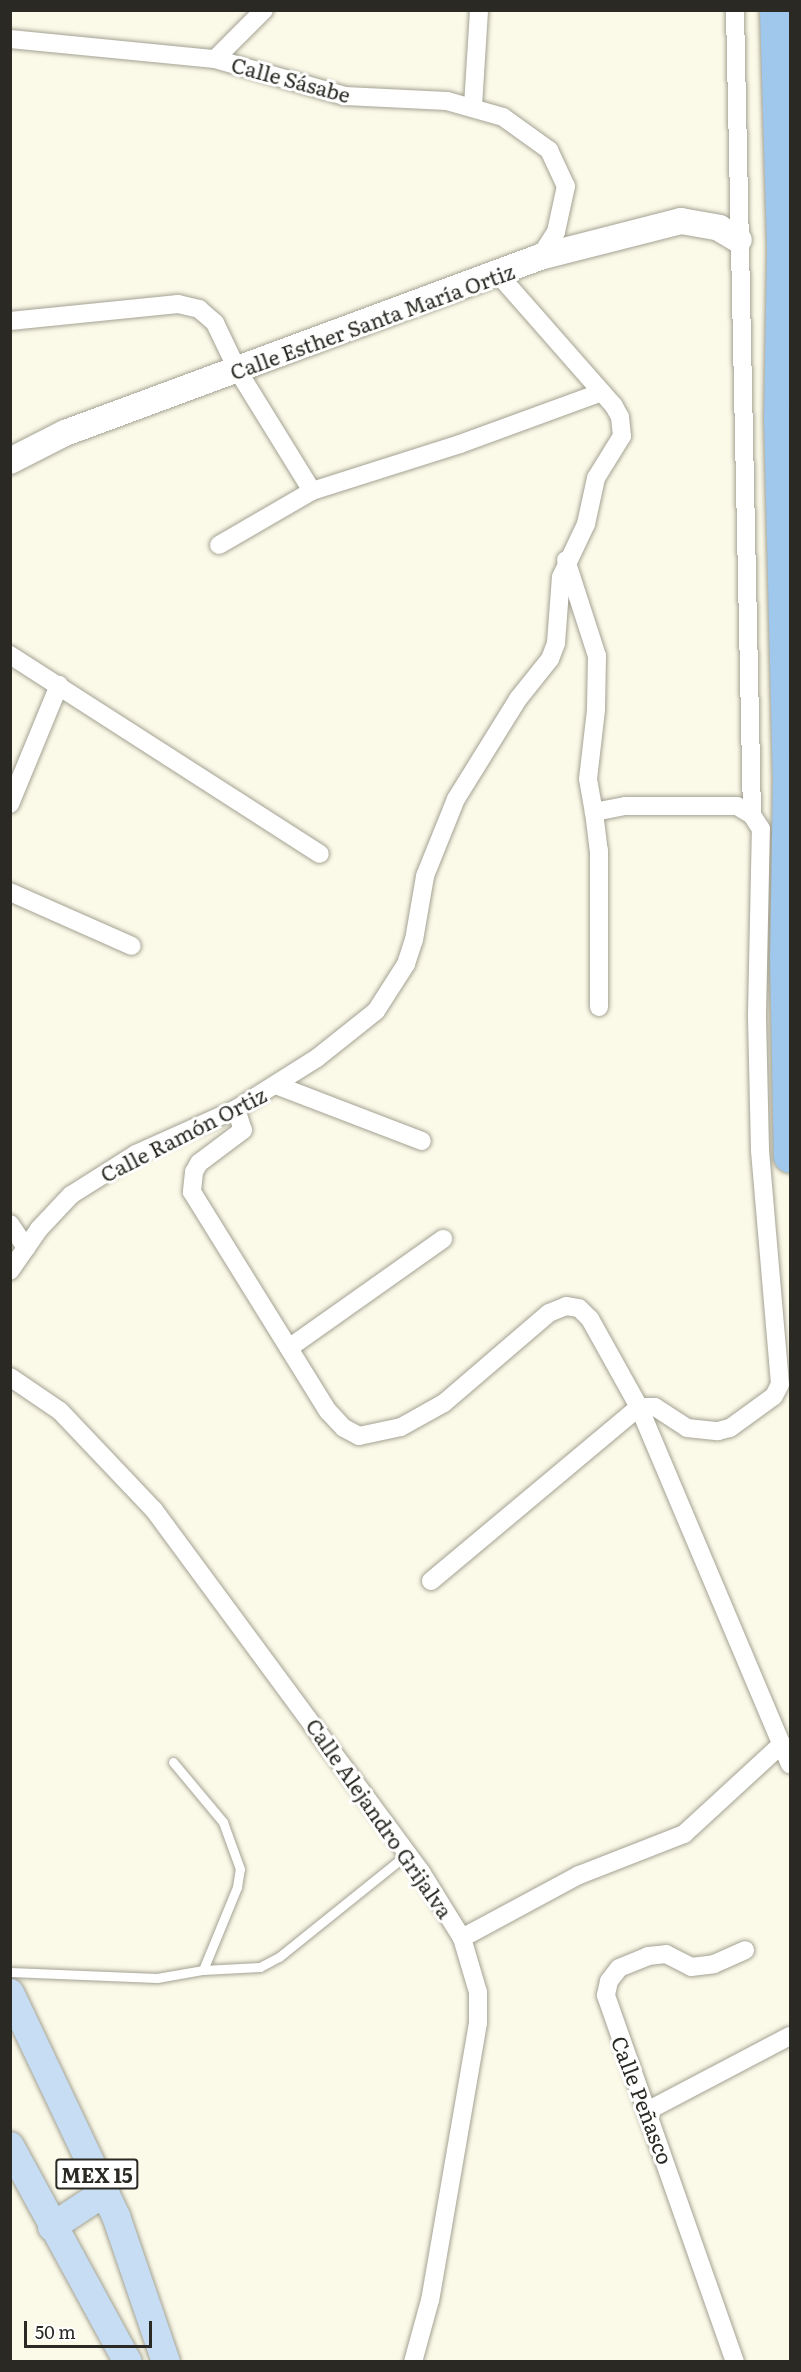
<!DOCTYPE html>
<html>
<head>
<meta charset="utf-8">
<style>
	body { margin:0 }
	#map { position:relative; width:801px; height:2372px; overflow:hidden; background:#fbf9e8; font-family:Literata,serif }
	div>[style] { position:absolute }
	[style*='--x'] { left:calc(var(--x)*1px); top:calc(var(--y)*1px); width:calc(var(--w)*1px); rotate:calc(var(--a)*1deg) }
	.roads { filter:drop-shadow(0 0 2px #a4a293) drop-shadow(0 0 2px #a4a293) }
	.lane>* { height:9px; margin:-4.5px; padding:0 4.5px; transform-origin:4.5px; border-radius:4.5px; background:#fff }
	.street>* { height:18px; margin:-9px; padding:0 9px; transform-origin:9px; border-radius:9px; background:#fff }
	.secondary>* { height:26px; margin:-13px; padding:0 13px; transform-origin:13px; border-radius:13px; background:#fff }
	.primary>* { height:28px; margin:-14px; padding:0 14px; transform-origin:14px; border-radius:14px; background:#c6ddf4 }
	.highway>* { height:33px; margin:-16.5px; padding:0 16.5px; transform-origin:16.5px; border-radius:16.5px; background:#a0c7ec }
	span { translate:-50% -50%; white-space:nowrap; text-align:center; line-height:1.15; -webkit-text-stroke:6px #fff; paint-order:stroke }
	.shield-label span { padding:2px 4px; background:#fff; border:2px solid; border-radius:4px; -webkit-text-stroke-width:0 }
	.shield-label { font-size:20px; color:#2a2923; font-weight:700 }
	.street-label { font-size:21px; color:#2a2923 }
	.frame { position:absolute; inset:0; border:12px solid #2a2923; pointer-events:none }
	.scale { position:absolute; left:24px; top:2321px; width:128px; height:27px; box-sizing:border-box; border:3px solid #2a2923; border-top:0; padding-left:8px; font-size:18px; line-height:21px; white-space:nowrap; color:#2a2923; -webkit-text-stroke:4px #fff; paint-order:stroke }
</style>
</head>
<body>
<div id="map">
	<div class="roads">
		<div class="lane">
			<div style="--x:203;--y:1970;--w:57;--a:-3"></div>
			<div style="--x:260;--y:1967;--w:21;--a:-28"></div>
			<div style="--x:279;--y:1957;--w:164;--a:-38.8"></div>
			<div style="--x:10;--y:1972;--w:147;--a:2.3"></div>
			<div style="--x:157;--y:1978;--w:47;--a:-9.9"></div>
			<div style="--x:203;--y:1970;--w:90;--a:-67.7"></div>
			<div style="--x:237;--y:1887;--w:18;--a:-81"></div>
			<div style="--x:240;--y:1869;--w:50;--a:-109.9"></div>
			<div style="--x:223;--y:1822;--w:78;--a:-129.8"></div>
		</div>
		<div class="street">
			<div style="--x:735;--y:10;--w:805;--a:88.79"></div>
			<div style="--x:10;--y:39;--w:206;--a:5.6"></div>
			<div style="--x:215;--y:59;--w:135;--a:15.9"></div>
			<div style="--x:345;--y:96;--w:102;--a:2.8"></div>
			<div style="--x:447;--y:101;--w:58;--a:15.9"></div>
			<div style="--x:503;--y:117;--w:57;--a:35.7"></div>
			<div style="--x:549;--y:150;--w:40;--a:65"></div>
			<div style="--x:566;--y:186;--w:47;--a:102.3"></div>
			<div style="--x:556;--y:232;--w:30;--a:123"></div>
			<div style="--x:215;--y:59;--w:69;--a:-45"></div>
			<div style="--x:473;--y:106;--w:96;--a:-86.4"></div>
			<div style="--x:10;--y:321;--w:169;--a:-5.8"></div>
			<div style="--x:178;--y:304;--w:22;--a:13"></div>
			<div style="--x:199;--y:309;--w:21;--a:41"></div>
			<div style="--x:215;--y:323;--w:53;--a:64.4"></div>
			<div style="--x:238;--y:371;--w:141;--a:58.3"></div>
			<div style="--x:312;--y:491;--w:155;--a:-17.6"></div>
			<div style="--x:460;--y:444;--w:151;--a:-20.1"></div>
			<div style="--x:219;--y:545;--w:108;--a:-30.1"></div>
			<div style="--x:566;--y:560;--w:101;--a:72.1"></div>
			<div style="--x:597;--y:656;--w:54;--a:91.1"></div>
			<div style="--x:596;--y:710;--w:69;--a:96.6"></div>
			<div style="--x:588;--y:779;--w:34;--a:80"></div>
			<div style="--x:10;--y:655;--w:368;--a:32.7"></div>
			<div style="--x:10;--y:804;--w:129;--a:-67.6"></div>
			<div style="--x:10;--y:892;--w:133;--a:23.9"></div>
			<div style="--x:276;--y:1085;--w:156;--a:21"></div>
			<div style="--x:236;--y:1109;--w:22;--a:72"></div>
			<div style="--x:243;--y:1130;--w:55;--a:143.1"></div>
			<div style="--x:199;--y:1163;--w:10;--a:119"></div>
			<div style="--x:194;--y:1172;--w:20;--a:96"></div>
			<div style="--x:192;--y:1192;--w:258;--a:58.2"></div>
			<div style="--x:328;--y:1411;--w:23;--a:47"></div>
			<div style="--x:344;--y:1428;--w:17;--a:28"></div>
			<div style="--x:359;--y:1436;--w:43;--a:-12.1"></div>
			<div style="--x:401;--y:1427;--w:49;--a:-29.2"></div>
			<div style="--x:444;--y:1403;--w:138;--a:-40.6"></div>
			<div style="--x:549;--y:1313;--w:18;--a:-22"></div>
			<div style="--x:566;--y:1306;--w:13;--a:9"></div>
			<div style="--x:579;--y:1308;--w:16;--a:45"></div>
			<div style="--x:590;--y:1319;--w:101;--a:60.9"></div>
			<div style="--x:639;--y:1407;--w:388;--a:67.1"></div>
			<div style="--x:10;--y:1224;--w:29;--a:56"></div>
			<div style="--x:10;--y:1271;--w:51;--a:-55.4"></div>
			<div style="--x:39;--y:1229;--w:47;--a:-46.7"></div>
			<div style="--x:71;--y:1195;--w:77;--a:-32.2"></div>
			<div style="--x:136;--y:1154;--w:110;--a:-24.2"></div>
			<div style="--x:236;--y:1109;--w:96;--a:-32.2"></div>
			<div style="--x:317;--y:1058;--w:75;--a:-38.5"></div>
			<div style="--x:376;--y:1011;--w:56;--a:-57.4"></div>
			<div style="--x:406;--y:964;--w:25;--a:-72"></div>
			<div style="--x:414;--y:940;--w:65;--a:-80.2"></div>
			<div style="--x:425;--y:876;--w:83;--a:-68.1"></div>
			<div style="--x:456;--y:799;--w:118;--a:-58.2"></div>
			<div style="--x:518;--y:699;--w:51;--a:-51.3"></div>
			<div style="--x:550;--y:659;--w:17;--a:-69"></div>
			<div style="--x:556;--y:643;--w:66;--a:-85.7"></div>
			<div style="--x:561;--y:577;--w:59;--a:-64.7"></div>
			<div style="--x:586;--y:524;--w:47;--a:-77.7"></div>
			<div style="--x:596;--y:478;--w:49;--a:-58.2"></div>
			<div style="--x:622;--y:436;--w:19;--a:-96"></div>
			<div style="--x:620;--y:417;--w:13;--a:-119"></div>
			<div style="--x:614;--y:406;--w:174;--a:-131.3"></div>
			<div style="--x:289;--y:1348;--w:189;--a:-35.3"></div>
			<div style="--x:10;--y:1377;--w:60;--a:34.2"></div>
			<div style="--x:60;--y:1411;--w:137;--a:46.5"></div>
			<div style="--x:154;--y:1510;--w:450;--a:53.6"></div>
			<div style="--x:421;--y:1872;--w:78;--a:58.2"></div>
			<div style="--x:462;--y:1938;--w:56;--a:73.5"></div>
			<div style="--x:478;--y:1992;--w:31;--a:90"></div>
			<div style="--x:478;--y:2023;--w:281;--a:99.8"></div>
			<div style="--x:430;--y:2300;--w:64;--a:105.3"></div>
			<div style="--x:431;--y:1581;--w:271;--a:-39.9"></div>
			<div style="--x:639;--y:1407;--w:16;--a:0"></div>
			<div style="--x:655;--y:1407;--w:38;--a:33"></div>
			<div style="--x:687;--y:1428;--w:31;--a:6"></div>
			<div style="--x:718;--y:1431;--w:12;--a:-14"></div>
			<div style="--x:730;--y:1428;--w:54;--a:-36"></div>
			<div style="--x:774;--y:1396;--w:13;--a:-63"></div>
			<div style="--x:780;--y:1384;--w:235;--a:-94.9"></div>
			<div style="--x:760;--y:1150;--w:135;--a:-91.3"></div>
			<div style="--x:757;--y:1015;--w:186;--a:-88.8"></div>
			<div style="--x:761;--y:829;--w:17;--a:-123"></div>
			<div style="--x:752;--y:815;--w:17;--a:-149"></div>
			<div style="--x:737;--y:806;--w:112;--a:180"></div>
			<div style="--x:625;--y:806;--w:32;--a:169"></div>
			<div style="--x:594;--y:812;--w:38;--a:83"></div>
			<div style="--x:599;--y:850;--w:157;--a:90"></div>
			<div style="--x:462;--y:1938;--w:133;--a:-28.3"></div>
			<div style="--x:579;--y:1875;--w:113;--a:-21.3"></div>
			<div style="--x:684;--y:1834;--w:133;--a:-42.6"></div>
			<div style="--x:649;--y:2110;--w:159;--a:-27.7"></div>
			<div style="--x:735;--y:2362;--w:389;--a:-109.4"></div>
			<div style="--x:606;--y:1995;--w:14;--a:-78"></div>
			<div style="--x:609;--y:1981;--w:16;--a:-52"></div>
			<div style="--x:619;--y:1968;--w:31;--a:-22"></div>
			<div style="--x:648;--y:1956;--w:18;--a:-6"></div>
			<div style="--x:666;--y:1954;--w:28;--a:27"></div>
			<div style="--x:691;--y:1967;--w:23;--a:-7"></div>
			<div style="--x:714;--y:1964;--w:34;--a:-24"></div>
		</div>
		<div class="secondary">
			<div style="--x:10;--y:461;--w:62;--a:-27"></div>
			<div style="--x:65;--y:433;--w:507;--a:-20.33"></div>
			<div style="--x:540;--y:257;--w:146;--a:-14.3"></div>
			<div style="--x:681;--y:221;--w:39;--a:10"></div>
			<div style="--x:719;--y:228;--w:23;--a:31"></div>
		</div>
		<div class="primary">
			<div style="--x:10;--y:1993;--w:247;--a:64.6"></div>
			<div style="--x:116;--y:2216;--w:154;--a:71.1"></div>
			<div style="--x:10;--y:2146;--w:246;--a:61.4"></div>
			<div style="--x:52;--y:2227;--w:64;--a:-33.4"></div>
		</div>
		<div class="highway">
			<div style="--x:776;--y:10;--w:240;--a:88.3"></div>
			<div style="--x:783;--y:250;--w:167;--a:91"></div>
			<div style="--x:780;--y:417;--w:357;--a:88.6"></div>
			<div style="--x:789;--y:774;--w:181;--a:90.9"></div>
			<div style="--x:786;--y:955;--w:201;--a:88.9"></div>
		</div>
	</div>
	<div class="shield-label">
		<span style="left:97px;top:2174px">MEX 15</span>
	</div>
	<div class="street-label">
		<span style="left:291px;top:79px;rotate:15deg">Calle Sásabe</span>
		<span style="left:372px;top:321px;rotate:-20deg">Calle Esther Santa María Ortiz</span>
		<span style="left:183px;top:1134px;rotate:-27deg">Calle Ramón Ortiz</span>
		<span style="left:380px;top:1818px;rotate:55deg">Calle Alejandro Grijalva</span>
		<span style="left:643px;top:2100px;rotate:69deg">Calle Peñasco</span>
	</div>
	<div class="frame"></div>
	<div class="scale">50 m</div>
</div>
</body>
</html>
